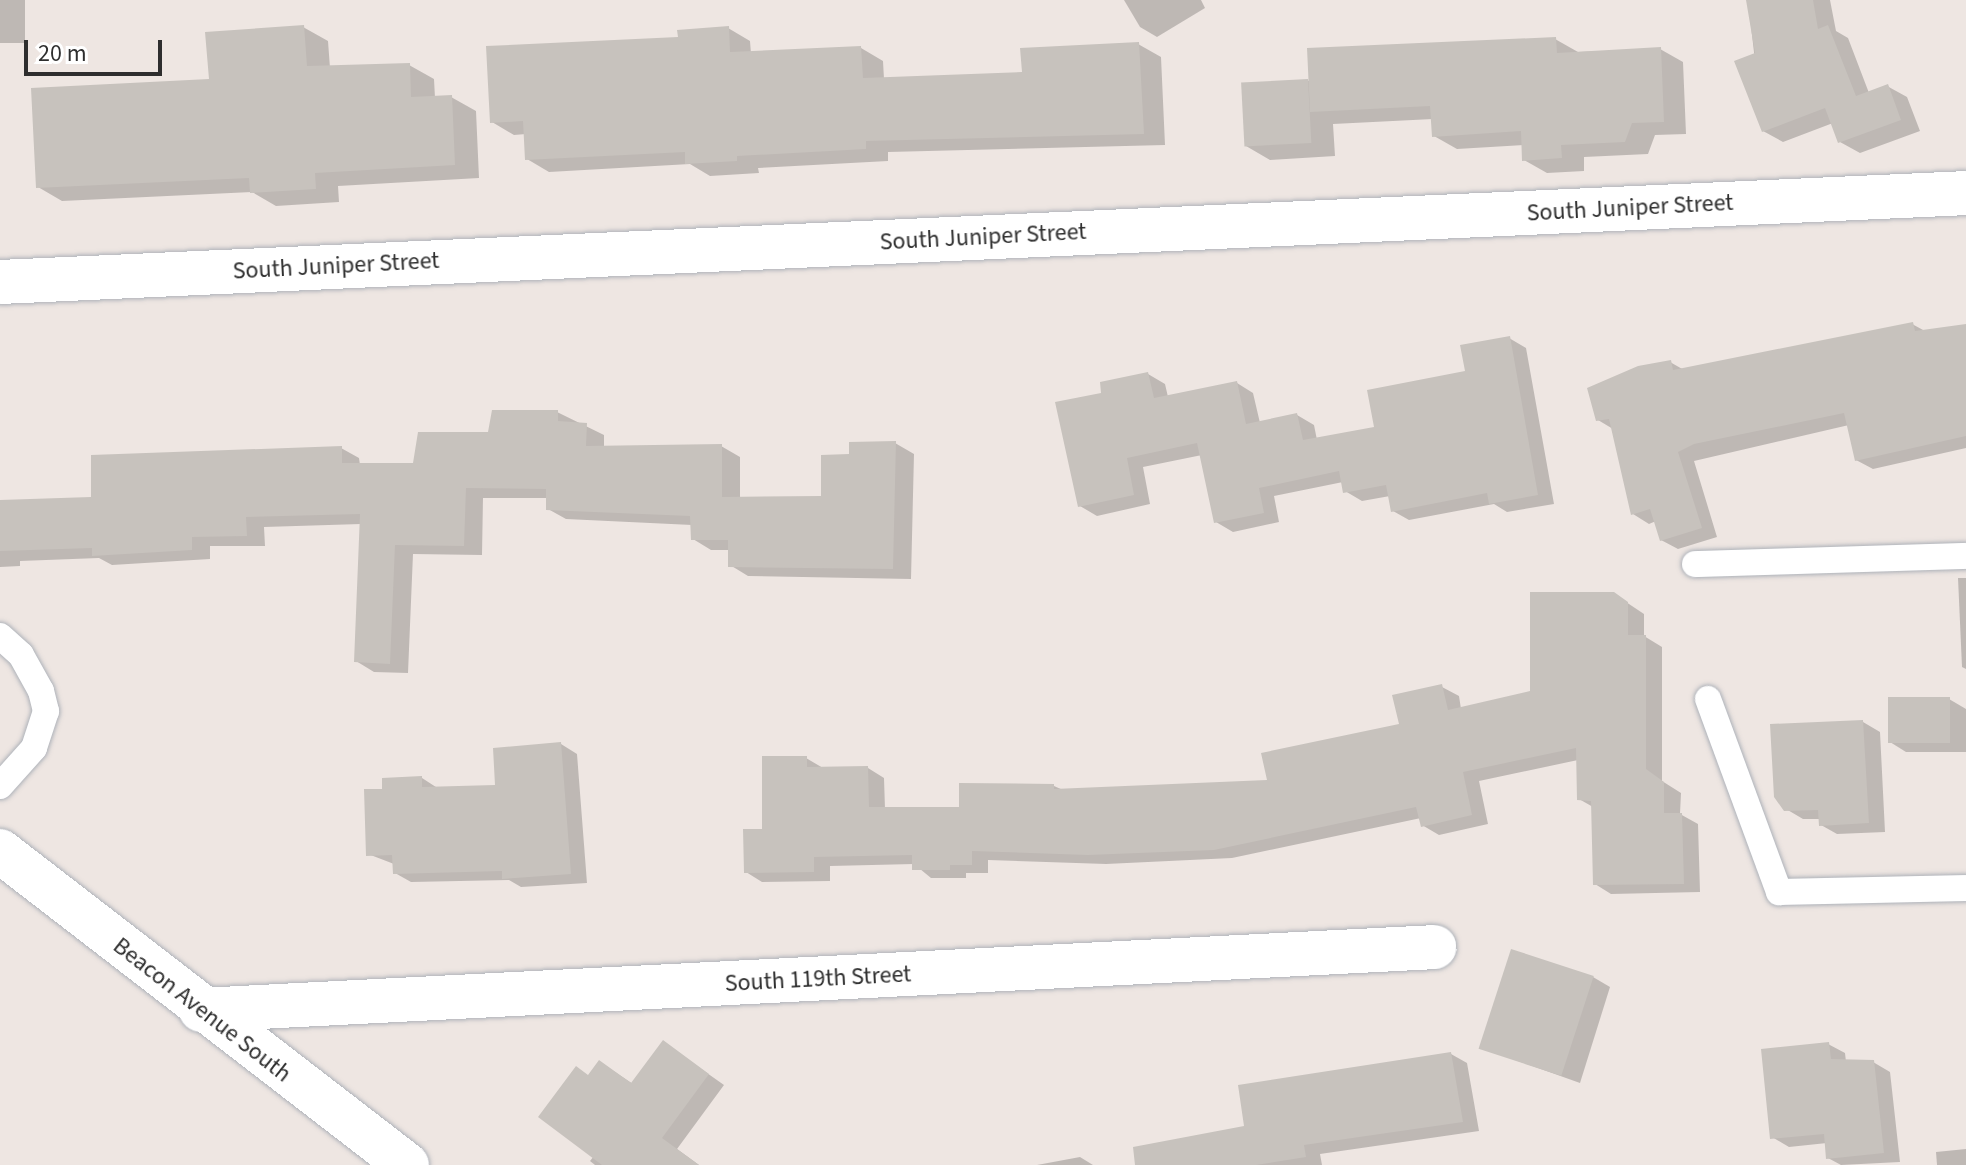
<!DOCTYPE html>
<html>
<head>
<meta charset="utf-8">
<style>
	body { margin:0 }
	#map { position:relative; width:1966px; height:1165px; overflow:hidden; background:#eee6e2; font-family:"Source Sans 3",sans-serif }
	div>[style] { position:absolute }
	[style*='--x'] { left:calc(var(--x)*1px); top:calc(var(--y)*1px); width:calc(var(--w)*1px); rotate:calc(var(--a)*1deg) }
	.shadow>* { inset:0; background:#0003; transform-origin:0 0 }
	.building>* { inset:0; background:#c7c2bd; transform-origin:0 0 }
	.roads { filter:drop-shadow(0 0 2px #aeb2b9) drop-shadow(0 0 2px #aeb2b9) }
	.service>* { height:26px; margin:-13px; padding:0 13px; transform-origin:13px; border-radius:13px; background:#fff }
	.minor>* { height:44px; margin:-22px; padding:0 22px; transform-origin:22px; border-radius:22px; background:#fff }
	.tertiary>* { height:44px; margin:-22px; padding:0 22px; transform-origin:22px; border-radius:22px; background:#fff }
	span { translate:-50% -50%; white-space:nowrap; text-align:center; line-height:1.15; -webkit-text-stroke:6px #fff; paint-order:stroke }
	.street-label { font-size:24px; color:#2e2e2e }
	.scale { position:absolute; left:24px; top:40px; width:138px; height:36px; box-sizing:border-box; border:4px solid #2e2e2e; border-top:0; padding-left:10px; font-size:24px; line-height:28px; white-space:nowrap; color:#2e2e2e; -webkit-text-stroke:6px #fff; paint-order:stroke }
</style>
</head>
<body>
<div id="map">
	<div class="shadow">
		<div style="left:0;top:0;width:25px;height:43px"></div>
		<div style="clip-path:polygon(1124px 0,1201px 0,1205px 8px,1157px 37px,1140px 27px)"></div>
		<div style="clip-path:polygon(1748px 0,1830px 0,1836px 31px,1848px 38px,1869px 93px,1887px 86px,1907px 97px,1920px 131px,1860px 153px,1840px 142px,1833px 123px,1783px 142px,1763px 131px)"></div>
		<div style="clip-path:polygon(303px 27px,328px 41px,330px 68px,409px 65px,434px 79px,435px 98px,451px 97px,476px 111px,479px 178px,338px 186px,339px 202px,276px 206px,252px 192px,62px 201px,38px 187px)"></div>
		<div style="clip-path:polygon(728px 28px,750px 41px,751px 54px,861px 48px,883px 61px,884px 79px,1024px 74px,1138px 44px,1161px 57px,1165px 145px,888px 152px,888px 161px,758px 168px,759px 173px,710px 176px,690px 164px,549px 172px,527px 159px,526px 134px,514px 135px,492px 122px,680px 39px)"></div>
		<div style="clip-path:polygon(1555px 39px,1578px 52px,1660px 49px,1683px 62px,1686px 134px,1655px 135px,1648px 154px,1584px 157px,1584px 171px,1547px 173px,1524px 160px,1524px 145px,1457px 149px,1434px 136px,1433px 119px,1333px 124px,1335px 156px,1270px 160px,1246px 146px,1307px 81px)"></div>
		<div style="clip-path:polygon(1912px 324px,1925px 331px,1966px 326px,1966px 448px,1873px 469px,1856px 460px,1849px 425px,1694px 461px,1717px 537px,1678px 549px,1661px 540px,1656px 521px,1649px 524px,1633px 514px,1613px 429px,1598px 420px,1670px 362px,1684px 370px)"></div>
		<div style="clip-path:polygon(1509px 338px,1526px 348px,1554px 504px,1507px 512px,1494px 504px,1409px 520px,1393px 511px,1390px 496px,1362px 501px,1345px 491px,1343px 482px,1274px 496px,1279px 522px,1233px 532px,1216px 522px,1202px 455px,1143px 467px,1150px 504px,1097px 516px,1080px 506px,1104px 395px,1148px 374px,1165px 384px,1168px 397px,1237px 383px,1253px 393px,1260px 423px,1297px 415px,1314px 425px,1317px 440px,1377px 429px,1467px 373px)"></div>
		<div style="clip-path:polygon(557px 412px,604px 435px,604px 447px,721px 446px,740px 457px,740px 499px,823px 498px,851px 456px,895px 443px,914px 454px,911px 579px,748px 576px,730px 565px,730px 550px,711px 550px,693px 539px,692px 525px,566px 519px,548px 509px,548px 498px,483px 498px,482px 555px,413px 554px,408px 673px,374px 672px,356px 661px,361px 524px,264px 527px,265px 546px,210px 546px,210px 559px,112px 565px,99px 558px,20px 561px,20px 566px,0 567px,0 502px,93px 499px,341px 448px,359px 458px,360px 465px,414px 465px)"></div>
		<div style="clip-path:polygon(1958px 578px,1966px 578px,1966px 669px,1962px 667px)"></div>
		<div style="clip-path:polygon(1614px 594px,1644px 614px,1644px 636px,1662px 647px,1662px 781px,1681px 793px,1680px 814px,1698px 824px,1700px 892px,1611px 894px,1595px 884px,1593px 807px,1579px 799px,1578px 760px,1479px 781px,1488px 824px,1439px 835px,1422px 825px,1421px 818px,1232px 858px,1106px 864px,988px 860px,988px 873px,966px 873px,966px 878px,931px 878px,914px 864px,830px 866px,830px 881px,762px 882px,746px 872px,806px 758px,823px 768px,868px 768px,884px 778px,885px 809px,961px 809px,1054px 786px,1063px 790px,1269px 782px,1401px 726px,1442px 687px,1459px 696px,1461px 709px,1532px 693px)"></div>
		<div style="clip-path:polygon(1949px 699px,1966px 709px,1966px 752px,1906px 752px,1890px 742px)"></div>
		<div style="clip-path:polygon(1863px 722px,1880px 732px,1885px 832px,1837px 834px,1821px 825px,1820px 819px,1803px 819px,1786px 809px)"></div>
		<div style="clip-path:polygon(561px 744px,577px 754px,587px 883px,521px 887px,509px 880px,411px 882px,395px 873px,394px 864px,368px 854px,384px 791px,422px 778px,439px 789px,497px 787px)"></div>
		<div style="clip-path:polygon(1593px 977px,1610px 987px,1580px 1083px,1482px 1048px)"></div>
		<div style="clip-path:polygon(663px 1042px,724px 1085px,677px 1149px,699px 1165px,595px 1165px,590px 1161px,594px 1156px,590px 1076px,600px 1062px,633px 1084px)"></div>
		<div style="clip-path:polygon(1828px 1044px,1845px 1053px,1846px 1062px,1873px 1062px,1890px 1072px,1900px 1162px,1841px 1165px,1828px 1158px,1827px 1143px,1789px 1147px,1772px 1137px)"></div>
		<div style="clip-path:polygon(1451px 1054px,1467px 1063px,1479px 1131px,1320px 1154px,1322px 1165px,1173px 1165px,1246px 1127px)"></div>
		<div style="clip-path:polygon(1966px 1149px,1966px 1165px,1937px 1165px,1936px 1152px)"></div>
		<div style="clip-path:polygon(1080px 1157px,1093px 1165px,1037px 1165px)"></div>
	</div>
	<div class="building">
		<div style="clip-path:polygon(1746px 0,1813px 0,1818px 29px,1828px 25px,1856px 96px,1888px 84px,1901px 120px,1838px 143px,1825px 108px,1762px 132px,1734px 61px,1755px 53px)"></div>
		<div style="clip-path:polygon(304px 25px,307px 66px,410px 63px,411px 97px,452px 95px,455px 165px,315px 173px,316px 189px,250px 193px,249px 178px,36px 188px,31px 88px,209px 79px,205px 32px)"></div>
		<div style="clip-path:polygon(729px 26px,730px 52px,861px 46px,863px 78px,1022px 72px,1020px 48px,1139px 42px,1144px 134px,866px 141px,866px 149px,737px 156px,737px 161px,685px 164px,685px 152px,525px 160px,523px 121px,490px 123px,486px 46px,678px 37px,677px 30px)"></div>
		<div style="clip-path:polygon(1556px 37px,1557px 53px,1661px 47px,1664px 122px,1632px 123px,1625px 142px,1561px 145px,1562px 158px,1522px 161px,1521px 131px,1432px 137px,1430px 106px,1310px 112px,1307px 48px)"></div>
		<div style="left:1308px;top:79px;width:64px;height:67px;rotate:87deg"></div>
		<div style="clip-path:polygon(1913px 322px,1915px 331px,1966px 324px,1966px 436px,1855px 461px,1844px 413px,1694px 444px,1678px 452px,1702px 528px,1660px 541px,1650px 509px,1631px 515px,1609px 419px,1596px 421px,1587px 388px,1638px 366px,1671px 360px,1673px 370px)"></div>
		<div style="clip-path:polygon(1510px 336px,1538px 495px,1489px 504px,1487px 493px,1391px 512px,1386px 485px,1343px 493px,1339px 471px,1259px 488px,1264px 513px,1214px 523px,1197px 443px,1127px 458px,1134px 495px,1078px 507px,1055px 402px,1101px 393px,1100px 382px,1148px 372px,1154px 398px,1237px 381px,1246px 424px,1297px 413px,1303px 440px,1374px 427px,1367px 390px,1465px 371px,1460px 345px)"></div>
		<div style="clip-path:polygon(492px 410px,558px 410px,558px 421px,587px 423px,586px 446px,722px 444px,722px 497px,821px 496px,821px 455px,849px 454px,849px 442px,896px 441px,893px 569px,728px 567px,728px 540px,691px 540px,690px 516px,546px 510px,546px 489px,466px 488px,464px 546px,395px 545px,390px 664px,354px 662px,360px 514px,246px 517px,247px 536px,192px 537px,192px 550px,92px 556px,92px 548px,0 551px,0 500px,91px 497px,91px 455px,342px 446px,342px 463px,413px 463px,418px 432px,488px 432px)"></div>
		<div style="clip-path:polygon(1530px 592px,1614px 592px,1628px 602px,1628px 635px,1646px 635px,1646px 769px,1664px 782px,1664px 813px,1682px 813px,1684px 884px,1593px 885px,1591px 801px,1577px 800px,1576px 748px,1463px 772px,1472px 815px,1421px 827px,1416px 807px,1214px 850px,1088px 855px,972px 851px,972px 865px,950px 865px,950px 870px,912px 870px,912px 855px,814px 857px,814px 872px,744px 873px,743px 829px,762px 829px,762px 756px,807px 756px,807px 767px,868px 766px,869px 807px,959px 807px,959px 783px,1054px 784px,1054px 789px,1267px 780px,1261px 753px,1399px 724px,1392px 695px,1442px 684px,1448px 710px,1530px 691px)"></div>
		<div style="left:1888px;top:697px;width:62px;height:46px"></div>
		<div style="clip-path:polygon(1863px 720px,1869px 823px,1819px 826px,1818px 810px,1784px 811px,1774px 797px,1770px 724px)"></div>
		<div style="clip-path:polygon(561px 742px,571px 874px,502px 879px,502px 871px,393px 874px,392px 855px,366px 856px,364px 789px,382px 789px,382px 778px,422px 776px,422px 787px,495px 785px,493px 748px)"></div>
		<div style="left:1511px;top:949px;width:87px;height:105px;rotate:18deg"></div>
		<div style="clip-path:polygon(663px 1040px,709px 1074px,662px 1138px,699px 1165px,602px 1165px,538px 1117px,576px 1066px,588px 1075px,599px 1060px,631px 1083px)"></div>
		<div style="clip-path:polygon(1829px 1042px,1831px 1059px,1874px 1060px,1884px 1153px,1826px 1159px,1824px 1134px,1770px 1139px,1761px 1049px)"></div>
		<div style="clip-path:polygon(1451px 1052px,1463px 1122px,1304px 1145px,1306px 1157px,1256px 1165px,1135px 1165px,1133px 1147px,1244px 1126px,1238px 1085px)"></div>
	</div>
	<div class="roads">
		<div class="service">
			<div style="--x:1695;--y:564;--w:271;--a:-1.7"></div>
			<div style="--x:0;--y:636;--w:28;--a:42"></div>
			<div style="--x:21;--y:655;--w:41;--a:60.9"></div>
			<div style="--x:41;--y:691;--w:21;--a:76"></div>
			<div style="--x:46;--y:711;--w:39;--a:108"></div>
			<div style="--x:34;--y:748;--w:51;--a:131.8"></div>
			<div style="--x:1708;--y:699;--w:206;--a:69.8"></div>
			<div style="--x:1779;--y:892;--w:187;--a:-1.2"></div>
		</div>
		<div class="minor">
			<div style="--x:0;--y:282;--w:1968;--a:-2.59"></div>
			<div style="--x:201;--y:1010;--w:1235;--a:-2.92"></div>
		</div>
		<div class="tertiary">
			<div style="--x:0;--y:851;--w:514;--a:37.65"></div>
		</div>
	</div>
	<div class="street-label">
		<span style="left:1630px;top:208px;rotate:-3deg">South Juniper Street</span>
		<span style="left:983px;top:237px;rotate:-3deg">South Juniper Street</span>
		<span style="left:336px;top:266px;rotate:-3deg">South Juniper Street</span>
		<span style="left:818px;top:979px;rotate:-3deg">South 119th Street</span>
		<span style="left:202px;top:1010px;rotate:38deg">Beacon Avenue South</span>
	</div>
	<div class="scale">20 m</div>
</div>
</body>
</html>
